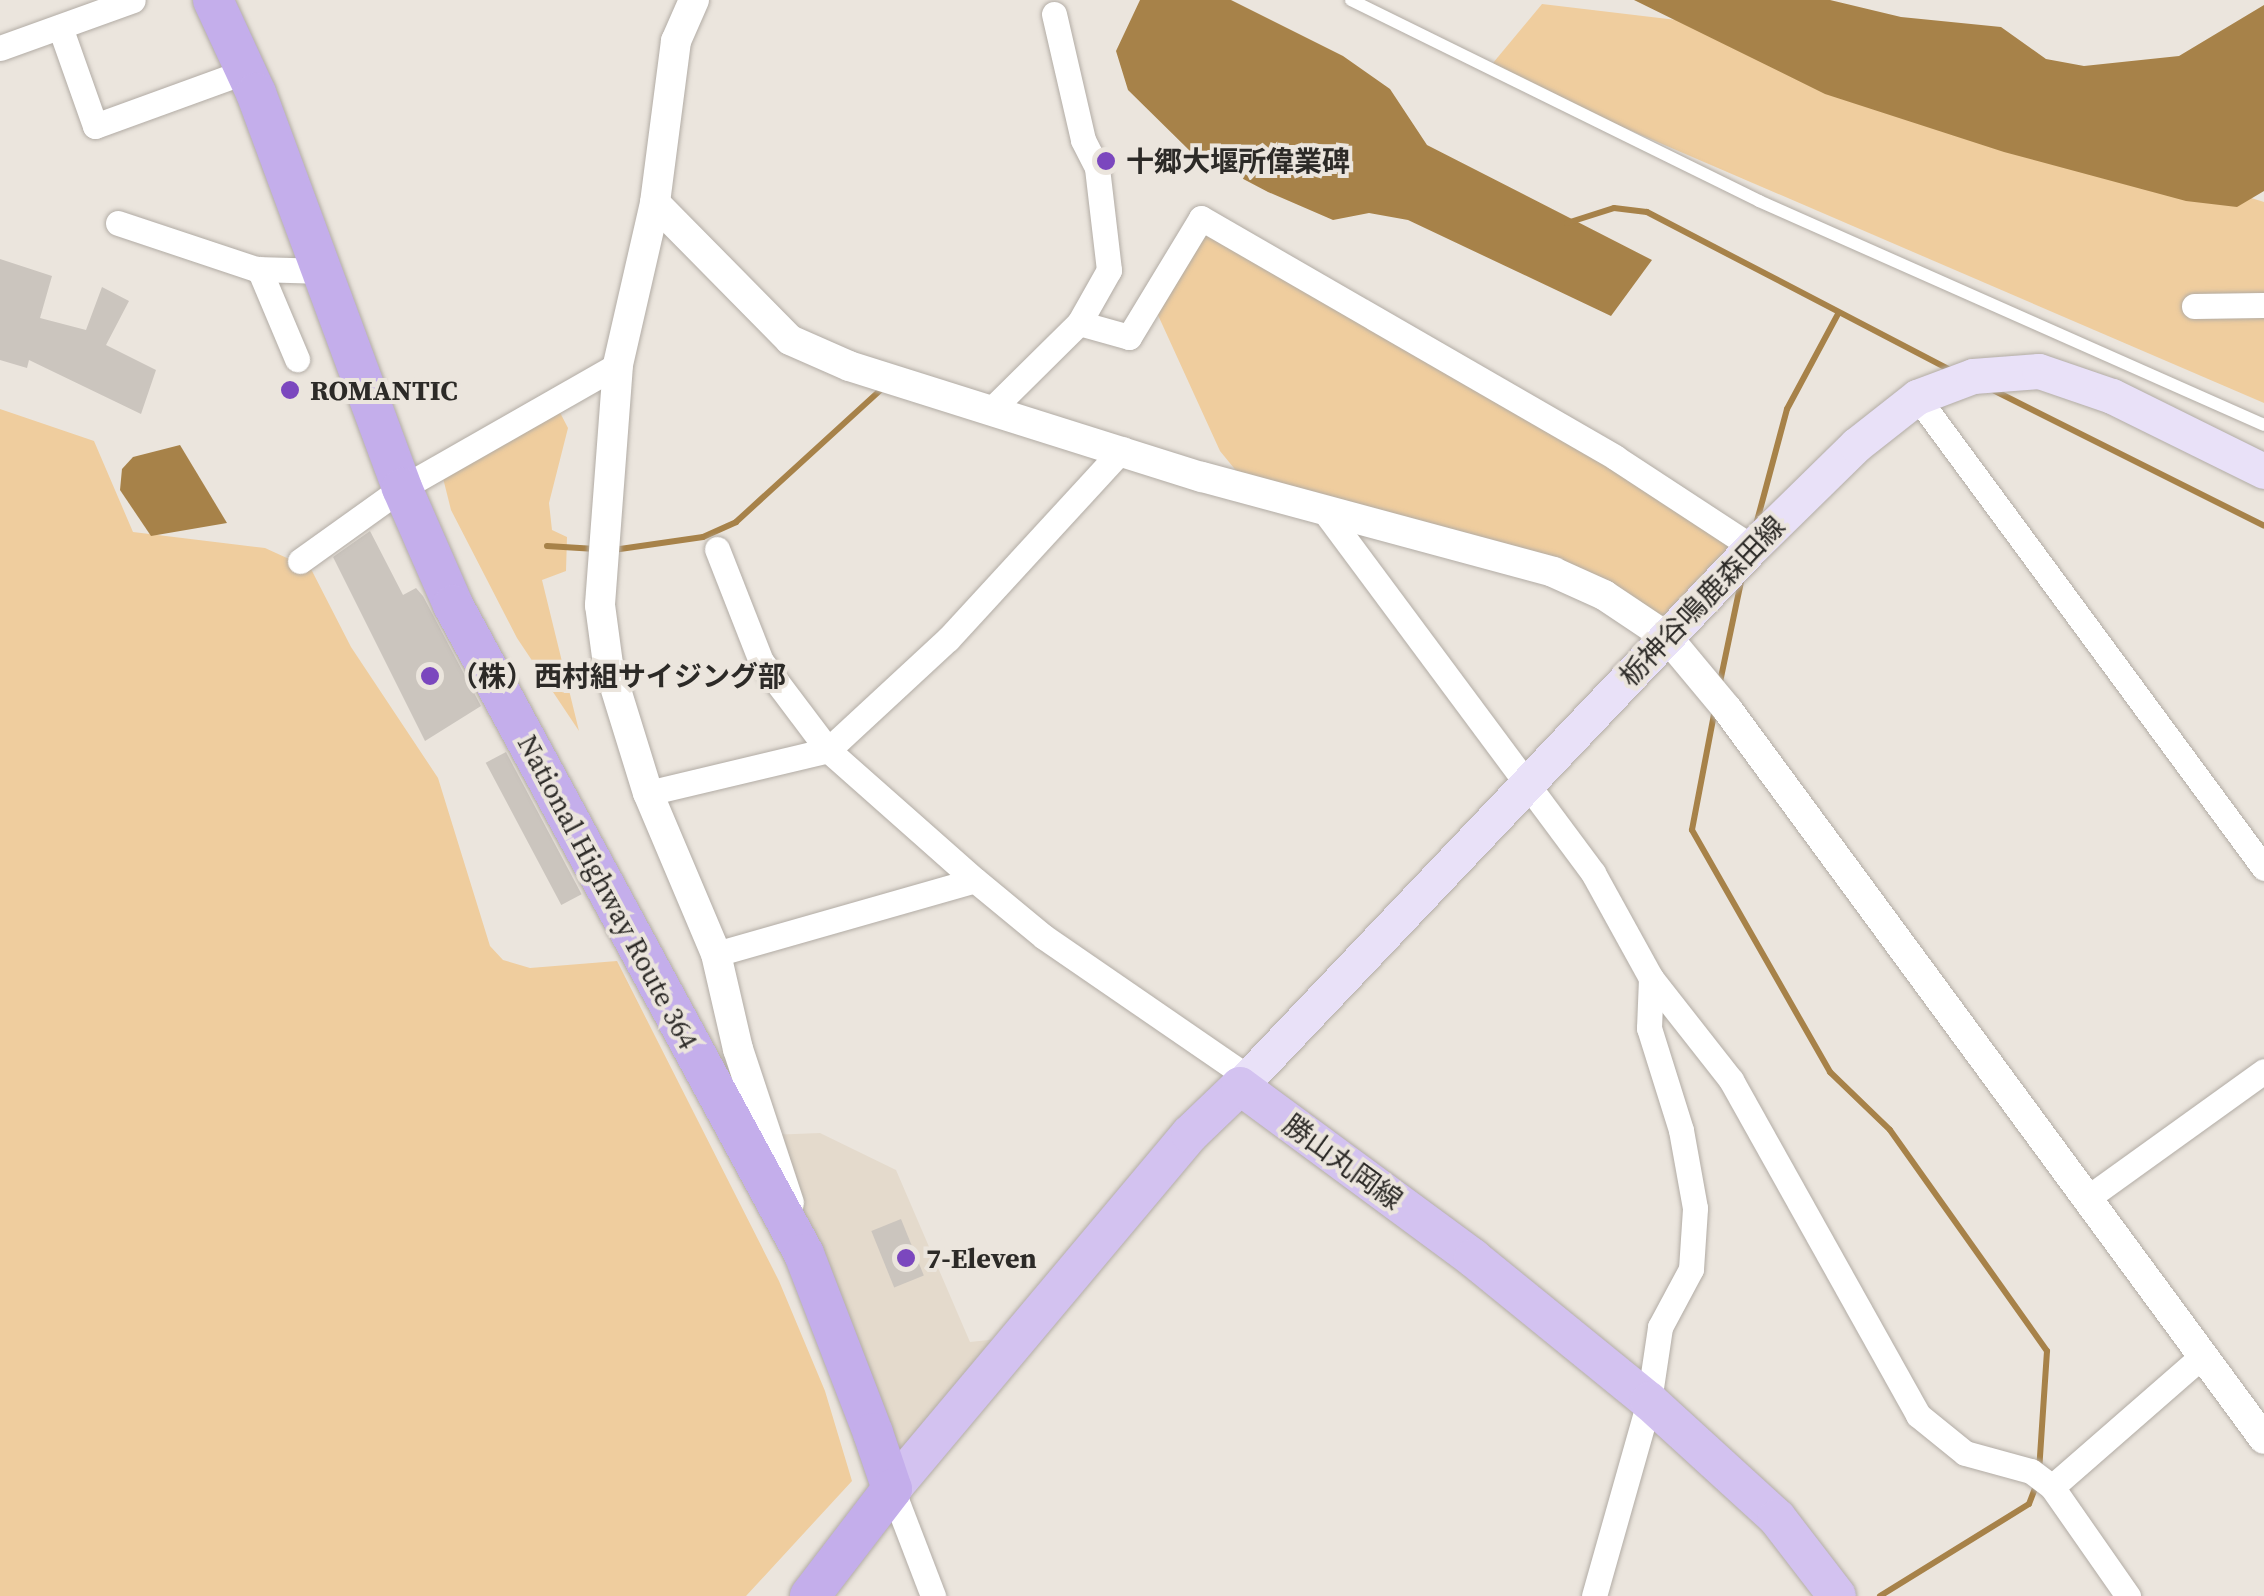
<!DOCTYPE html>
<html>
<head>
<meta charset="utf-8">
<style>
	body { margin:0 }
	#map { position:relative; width:2264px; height:1596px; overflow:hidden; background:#ebe5dd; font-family:"Source Serif 4","Noto Sans JP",serif }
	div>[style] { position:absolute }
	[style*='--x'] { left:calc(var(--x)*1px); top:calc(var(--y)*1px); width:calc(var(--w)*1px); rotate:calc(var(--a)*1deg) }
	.built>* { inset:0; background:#e4dacc }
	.green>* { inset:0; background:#efcd9e }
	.water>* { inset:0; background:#a78249 }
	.stream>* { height:6px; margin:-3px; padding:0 3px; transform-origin:3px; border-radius:3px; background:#a78249 }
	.building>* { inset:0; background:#cbc5be; transform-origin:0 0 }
	.roads { filter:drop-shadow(0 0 2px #b2aca5) drop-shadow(0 0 2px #b2aca5) }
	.service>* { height:12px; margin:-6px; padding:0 6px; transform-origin:6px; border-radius:6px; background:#fff }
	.minor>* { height:25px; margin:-12.5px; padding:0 12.5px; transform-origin:12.5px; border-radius:12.5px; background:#fff }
	.tertiary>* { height:30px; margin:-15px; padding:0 15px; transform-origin:15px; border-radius:15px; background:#fff }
	.secondary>* { height:35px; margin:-17.5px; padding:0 17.5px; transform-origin:17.5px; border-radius:17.5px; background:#e9e1f8 }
	.primary>* { height:38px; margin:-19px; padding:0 19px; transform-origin:19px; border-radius:19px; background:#d3c2f0 }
	.trunk>* { height:40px; margin:-20px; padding:0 20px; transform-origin:20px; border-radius:20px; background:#c4aeeb }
	.dots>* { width:28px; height:28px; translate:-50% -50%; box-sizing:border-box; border:5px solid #ebe5dd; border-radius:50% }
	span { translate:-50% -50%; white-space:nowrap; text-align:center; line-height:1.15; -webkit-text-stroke:8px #ebe5dd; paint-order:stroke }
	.poi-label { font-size:28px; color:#2c2a27; font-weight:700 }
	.left { translate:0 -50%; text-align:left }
	.street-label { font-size:28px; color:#2c2a27 }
</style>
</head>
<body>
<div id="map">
	<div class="built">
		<div style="clip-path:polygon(820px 1133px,896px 1170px,970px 1342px,1007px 1338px,892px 1489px,770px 1135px)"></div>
	</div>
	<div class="green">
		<div style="clip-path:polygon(1542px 4px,1685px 21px,2264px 202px,2264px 403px,1488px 69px)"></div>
		<div style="clip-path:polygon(1201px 218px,1752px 547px,1667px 637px,1604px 595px,1247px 484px,1220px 451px,1152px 302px)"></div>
		<div style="clip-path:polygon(554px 401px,568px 428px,549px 503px,552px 530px,567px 537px,566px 571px,542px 580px,579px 731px,517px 638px,451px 510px,440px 466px)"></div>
		<div style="clip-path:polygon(0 409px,94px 441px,133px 532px,265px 548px,311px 569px,351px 647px,438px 778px,490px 946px,503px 960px,530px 968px,617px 961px,779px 1281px,825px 1391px,852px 1481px,746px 1596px,0 1596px)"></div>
	</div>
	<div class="water">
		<div style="clip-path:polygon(1140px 0,1231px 0,1343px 56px,1390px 89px,1427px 145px,1652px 260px,1611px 316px,1408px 220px,1369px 213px,1333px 220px,1268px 192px,1190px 151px,1128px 90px,1116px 51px)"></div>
		<div style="clip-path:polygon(1634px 0,1830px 0,1901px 17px,2001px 27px,2046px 59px,2084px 66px,2179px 56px,2264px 5px,2264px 191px,2237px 207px,2186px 201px,2004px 152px,1825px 94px)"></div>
		<div style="clip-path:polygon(180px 445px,227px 523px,151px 536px,120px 490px,122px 469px,133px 457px)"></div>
	</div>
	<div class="stream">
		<div style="--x:1567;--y:223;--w:49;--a:-17.7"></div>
		<div style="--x:1614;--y:208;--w:33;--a:7"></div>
		<div style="--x:1647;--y:212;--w:345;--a:27.5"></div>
		<div style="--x:1991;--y:389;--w:305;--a:26.6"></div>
		<div style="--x:1757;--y:521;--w:116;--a:-75"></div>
		<div style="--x:1787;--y:409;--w:108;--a:-61.8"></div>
		<div style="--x:547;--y:546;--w:49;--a:3.5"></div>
		<div style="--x:613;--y:550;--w:91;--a:-8.2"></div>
		<div style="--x:703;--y:537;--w:36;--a:-24"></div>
		<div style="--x:736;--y:522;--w:200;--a:-42.4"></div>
		<div style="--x:1719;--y:687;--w:112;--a:-78.2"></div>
		<div style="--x:1715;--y:709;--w:123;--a:100.8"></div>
		<div style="--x:1692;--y:830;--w:279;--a:60.3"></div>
		<div style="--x:1830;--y:1072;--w:83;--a:44"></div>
		<div style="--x:1890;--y:1130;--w:271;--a:54.6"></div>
		<div style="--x:2047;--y:1351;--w:120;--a:93.8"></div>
		<div style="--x:1880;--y:1596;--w:175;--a:-31.7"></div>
		<div style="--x:2029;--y:1504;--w:22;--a:-69"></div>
	</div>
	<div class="building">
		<div style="clip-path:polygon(0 259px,52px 276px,40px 318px,86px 330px,102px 287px,129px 301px,106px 345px,156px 370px,141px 414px,29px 360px,27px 368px,0 360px)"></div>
		<div style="clip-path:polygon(370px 531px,403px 595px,416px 588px,423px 596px,481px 706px,425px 741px,333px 557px)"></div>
		<div style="left:506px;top:752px;width:161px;height:23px;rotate:62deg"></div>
		<div style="left:901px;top:1219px;width:61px;height:32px;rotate:68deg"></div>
	</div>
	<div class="roads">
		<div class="service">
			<div style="--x:1351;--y:0;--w:455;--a:26.2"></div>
			<div style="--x:1759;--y:201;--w:552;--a:23.92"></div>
		</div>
		<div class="minor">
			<div style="--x:1054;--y:14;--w:129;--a:77"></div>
			<div style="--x:1083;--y:140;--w:31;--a:63"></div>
			<div style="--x:1097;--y:168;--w:103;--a:83.3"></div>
			<div style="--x:1109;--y:270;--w:61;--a:119.5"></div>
			<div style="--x:60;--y:27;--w:105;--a:70.5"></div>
			<div style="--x:95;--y:126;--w:161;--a:-20"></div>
			<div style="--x:0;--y:48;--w:141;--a:-19.8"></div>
			<div style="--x:118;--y:223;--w:145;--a:18.4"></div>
			<div style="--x:256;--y:269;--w:68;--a:1.7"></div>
			<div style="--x:259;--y:269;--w:98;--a:67.1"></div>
			<div style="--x:2194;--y:306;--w:70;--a:-0.8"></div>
			<div style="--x:1917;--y:397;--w:585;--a:53.62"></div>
			<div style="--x:994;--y:407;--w:120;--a:-44.7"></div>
			<div style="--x:1079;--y:323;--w:52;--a:15.6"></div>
			<div style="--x:1129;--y:337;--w:139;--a:-58.8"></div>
			<div style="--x:1201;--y:218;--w:479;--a:30"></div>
			<div style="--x:1616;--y:458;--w:163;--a:33.2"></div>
			<div style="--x:1325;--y:512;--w:450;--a:53.4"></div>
			<div style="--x:1593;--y:873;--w:120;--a:61.1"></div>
			<div style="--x:1651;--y:978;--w:130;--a:51.9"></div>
			<div style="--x:1731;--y:1080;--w:384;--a:60.8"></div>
			<div style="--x:1918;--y:1415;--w:60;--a:39"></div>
			<div style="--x:1965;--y:1453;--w:68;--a:15.3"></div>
			<div style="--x:2031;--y:1471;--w:26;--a:37"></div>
			<div style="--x:2052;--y:1487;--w:133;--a:55.1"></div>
			<div style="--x:717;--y:549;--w:120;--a:68.6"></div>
			<div style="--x:761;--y:661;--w:111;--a:53"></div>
			<div style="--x:828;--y:750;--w:196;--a:41.5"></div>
			<div style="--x:300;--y:561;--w:125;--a:-35.6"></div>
			<div style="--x:402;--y:488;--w:249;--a:-29.7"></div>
			<div style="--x:648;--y:793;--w:185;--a:-13.4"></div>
			<div style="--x:828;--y:750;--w:163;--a:-42.8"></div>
			<div style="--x:948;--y:639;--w:258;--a:-47.4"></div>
			<div style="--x:716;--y:954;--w:269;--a:-15.9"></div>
			<div style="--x:975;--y:880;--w:89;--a:39.6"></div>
			<div style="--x:1044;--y:937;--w:247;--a:34.5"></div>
			<div style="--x:2086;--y:1199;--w:219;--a:-35.7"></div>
			<div style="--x:2052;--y:1487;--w:199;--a:-41.1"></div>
			<div style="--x:892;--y:1489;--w:115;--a:69"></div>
			<div style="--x:1594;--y:1596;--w:203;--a:-74.2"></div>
			<div style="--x:1649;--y:1401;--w:75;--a:-81.5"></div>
			<div style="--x:1660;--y:1327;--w:66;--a:-61.9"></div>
			<div style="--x:1691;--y:1269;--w:61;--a:-86.2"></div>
			<div style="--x:1695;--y:1208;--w:79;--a:-100.2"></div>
			<div style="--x:1681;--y:1130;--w:107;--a:-107.4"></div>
			<div style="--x:1649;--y:1028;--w:50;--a:-87.7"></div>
		</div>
		<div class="tertiary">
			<div style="--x:694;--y:0;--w:45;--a:113.7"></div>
			<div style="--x:676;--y:41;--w:163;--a:97.4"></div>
			<div style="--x:655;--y:203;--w:166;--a:102.9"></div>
			<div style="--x:618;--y:365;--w:241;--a:94.3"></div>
			<div style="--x:600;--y:605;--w:60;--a:82.3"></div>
			<div style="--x:608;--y:664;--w:135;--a:72.8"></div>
			<div style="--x:648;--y:793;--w:175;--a:67.1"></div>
			<div style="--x:716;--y:954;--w:98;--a:77"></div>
			<div style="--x:738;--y:1049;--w:162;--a:71.7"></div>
			<div style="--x:655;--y:203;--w:192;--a:45.4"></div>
			<div style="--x:790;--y:340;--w:64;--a:23.8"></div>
			<div style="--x:849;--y:366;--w:370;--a:17.5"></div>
			<div style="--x:1202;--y:477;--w:364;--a:15.1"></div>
			<div style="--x:1553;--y:572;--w:56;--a:24.3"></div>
			<div style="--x:1604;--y:595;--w:76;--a:33.7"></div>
			<div style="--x:1667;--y:637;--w:94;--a:50.2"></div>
			<div style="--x:1727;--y:709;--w:906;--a:53.66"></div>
		</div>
		<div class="secondary">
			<div style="--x:1240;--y:1086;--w:743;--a:-46.47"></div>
			<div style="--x:1752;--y:547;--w:146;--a:-44.4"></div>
			<div style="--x:1856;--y:445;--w:78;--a:-38.2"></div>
			<div style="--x:1917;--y:397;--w:60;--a:-20.6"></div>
			<div style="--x:1973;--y:376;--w:66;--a:-4.3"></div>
			<div style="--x:2039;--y:371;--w:77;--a:18.9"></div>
			<div style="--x:2112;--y:396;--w:169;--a:26.3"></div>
		</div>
		<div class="primary">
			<div style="--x:892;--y:1489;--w:463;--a:-50"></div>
			<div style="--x:1190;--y:1134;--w:69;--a:-43.8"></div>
			<div style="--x:1240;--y:1086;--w:290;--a:36.4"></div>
			<div style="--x:1473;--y:1258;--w:227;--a:39.1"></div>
			<div style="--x:1649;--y:1401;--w:173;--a:42.4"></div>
			<div style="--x:1777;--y:1518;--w:98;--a:52.4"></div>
		</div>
		<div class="trunk">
			<div style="--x:213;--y:0;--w:102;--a:65.2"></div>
			<div style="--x:256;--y:93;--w:421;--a:69.7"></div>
			<div style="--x:402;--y:488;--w:128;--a:66.4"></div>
			<div style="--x:453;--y:605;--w:738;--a:61.59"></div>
			<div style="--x:804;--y:1254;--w:192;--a:68.9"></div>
			<div style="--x:873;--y:1433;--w:59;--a:71.3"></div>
			<div style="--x:892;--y:1489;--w:135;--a:127.5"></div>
		</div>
	</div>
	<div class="dots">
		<div style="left:1106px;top:161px;background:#7b47be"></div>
		<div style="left:290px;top:390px;background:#7b47be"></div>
		<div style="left:430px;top:676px;background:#7b47be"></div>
		<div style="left:906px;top:1258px;background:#7b47be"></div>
	</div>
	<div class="poi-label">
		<span class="left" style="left:1126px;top:161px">十郷大堰所偉業碑</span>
		<span class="left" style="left:310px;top:390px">ROMANTIC</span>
		<span class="left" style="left:450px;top:676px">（株）西村組サイジング部</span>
		<span class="left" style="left:926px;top:1258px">7-Eleven</span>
	</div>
	<div class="street-label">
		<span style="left:1702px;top:601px;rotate:-46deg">栃神谷鳴鹿森田線</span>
		<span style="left:608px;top:892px;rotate:62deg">National Highway Route 364</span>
		<span style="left:1343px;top:1162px;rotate:36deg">勝山丸岡線</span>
	</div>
</div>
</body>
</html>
